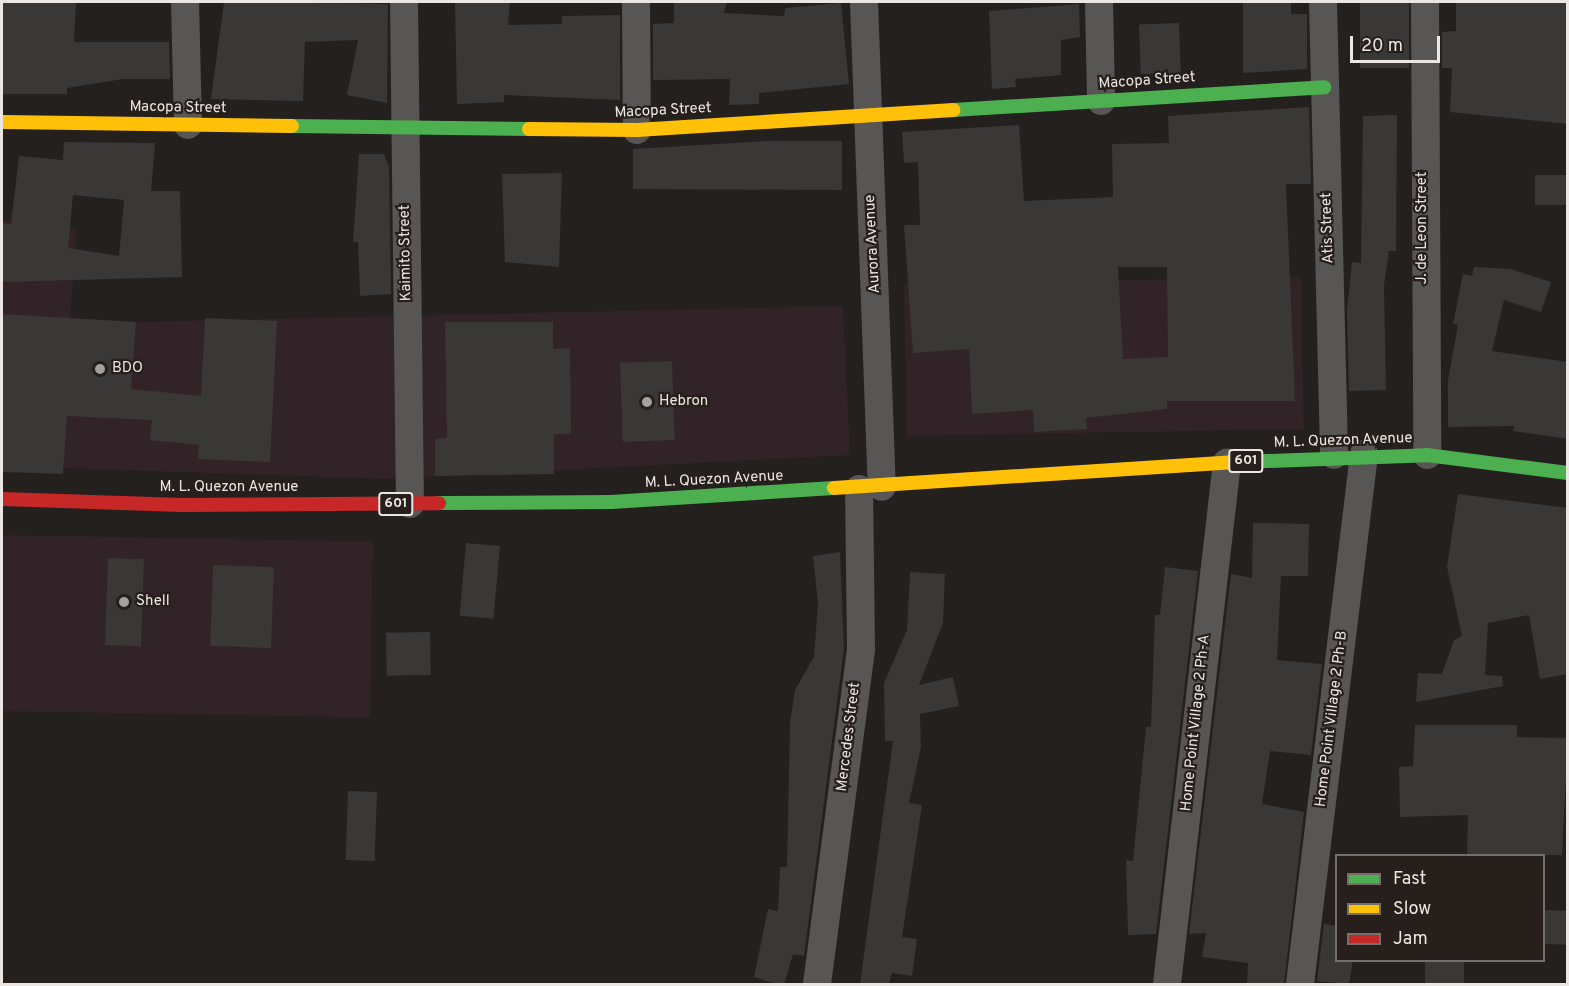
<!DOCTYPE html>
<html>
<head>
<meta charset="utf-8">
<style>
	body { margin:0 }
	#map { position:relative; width:1569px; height:986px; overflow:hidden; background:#24201e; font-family:Overpass,sans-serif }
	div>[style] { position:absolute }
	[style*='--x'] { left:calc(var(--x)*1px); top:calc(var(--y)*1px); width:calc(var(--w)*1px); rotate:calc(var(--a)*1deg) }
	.commercial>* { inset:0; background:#322329; transform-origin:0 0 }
	.building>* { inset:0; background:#3a3737; transform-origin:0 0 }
	.street>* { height:28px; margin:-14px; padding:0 14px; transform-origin:14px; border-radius:14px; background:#585654 }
	.fast>* { height:14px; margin:-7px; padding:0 7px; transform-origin:7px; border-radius:7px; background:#4caf50 }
	.slow>* { height:14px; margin:-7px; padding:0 7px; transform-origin:7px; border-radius:7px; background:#ffc107 }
	.jam>* { height:14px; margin:-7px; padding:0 7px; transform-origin:7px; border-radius:7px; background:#c62828 }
	.dots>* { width:16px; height:16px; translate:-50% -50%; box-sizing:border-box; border:3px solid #271f1b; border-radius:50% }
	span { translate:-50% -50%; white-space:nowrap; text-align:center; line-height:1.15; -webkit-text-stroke:4.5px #271f1b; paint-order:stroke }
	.shield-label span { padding:2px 4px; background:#271f1b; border:2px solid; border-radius:4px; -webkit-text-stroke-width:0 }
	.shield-label { font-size:14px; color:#ebe6e2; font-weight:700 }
	.street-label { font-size:15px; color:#ebe6e2 }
	.poi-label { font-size:15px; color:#ebe6e2 }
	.left { translate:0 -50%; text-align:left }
	.frame { position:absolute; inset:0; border:3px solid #ebe6e2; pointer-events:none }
	.legend { position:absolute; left:1335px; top:854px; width:210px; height:108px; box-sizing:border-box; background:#271f1b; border:2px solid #756f6b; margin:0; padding:8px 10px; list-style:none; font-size:18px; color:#ebe6e2 }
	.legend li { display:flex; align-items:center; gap:12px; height:30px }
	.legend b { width:30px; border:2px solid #756f6b }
	.scale { position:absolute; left:1350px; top:36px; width:90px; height:27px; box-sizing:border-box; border:3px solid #ebe6e2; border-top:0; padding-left:8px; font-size:18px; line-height:21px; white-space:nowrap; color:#ebe6e2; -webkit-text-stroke:4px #271f1b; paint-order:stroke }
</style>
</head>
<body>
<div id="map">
	<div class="commercial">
		<div style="clip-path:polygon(2px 220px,77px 228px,70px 318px,136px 322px,843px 306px,850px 455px,385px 479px,2px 466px)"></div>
		<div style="left:1301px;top:277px;width:152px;height:397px;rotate:89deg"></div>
		<div style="left:2px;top:535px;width:371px;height:176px;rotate:1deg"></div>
	</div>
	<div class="building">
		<div style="clip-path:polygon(2px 2px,76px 2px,74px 42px,169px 42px,170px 79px,123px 79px,67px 88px,67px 94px,2px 94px)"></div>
		<div style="clip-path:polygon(224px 2px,388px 4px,387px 103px,347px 95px,358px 40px,305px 42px,303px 101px,211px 99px)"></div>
		<div style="clip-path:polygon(455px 2px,510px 2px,508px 25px,562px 24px,562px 16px,620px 15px,620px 100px,504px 95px,504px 102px,457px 104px)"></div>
		<div style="clip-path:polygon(674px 2px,727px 2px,724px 13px,784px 16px,785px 8px,841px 3px,849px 84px,759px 93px,759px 104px,729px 105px,730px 79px,653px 80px,653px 24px,674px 23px)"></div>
		<div style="clip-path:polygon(1243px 2px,1291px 2px,1291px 14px,1307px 14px,1307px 69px,1243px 73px)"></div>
		<div style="left:1360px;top:2px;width:49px;height:66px"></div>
		<div style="clip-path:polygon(1456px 2px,1568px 2px,1568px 124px,1450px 112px,1452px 68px,1442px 68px,1442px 32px,1456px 31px)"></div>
		<div style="clip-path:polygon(1079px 4px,1080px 37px,1061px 40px,1061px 75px,1015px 79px,1016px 87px,992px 89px,989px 11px)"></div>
		<div style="left:1179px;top:23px;width:50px;height:40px;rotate:88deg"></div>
		<div style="clip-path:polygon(evenodd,1309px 107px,1311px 184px,1286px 184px,1295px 401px,1167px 401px,1167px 409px,1086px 418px,1087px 429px,1034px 432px,1033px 410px,972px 414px,969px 349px,913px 353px,904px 225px,920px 225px,918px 162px,904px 163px,902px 132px,1019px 125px,1024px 201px,1113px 197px,1112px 144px,1169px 143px,1168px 116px,1309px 107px,1118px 267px,1167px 267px,1168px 357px,1123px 359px,1118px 267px)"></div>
		<div style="clip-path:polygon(1397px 115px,1396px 251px,1389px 251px,1384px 285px,1386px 390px,1349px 391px,1347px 310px,1352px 262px,1361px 263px,1363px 116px)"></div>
		<div style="clip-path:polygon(767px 141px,842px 141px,842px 190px,633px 189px,633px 149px)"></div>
		<div style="clip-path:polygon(evenodd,64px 142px,155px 143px,151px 191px,180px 191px,182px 277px,2px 282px,2px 223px,11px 224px,19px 156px,63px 160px,64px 142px,73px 195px,124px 200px,119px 256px,68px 248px,73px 195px)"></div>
		<div style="clip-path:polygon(359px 154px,384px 154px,389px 167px,391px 294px,360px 296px,358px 242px,353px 242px)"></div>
		<div style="clip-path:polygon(562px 173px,559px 267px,505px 262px,502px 174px)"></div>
		<div style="left:1535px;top:175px;width:33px;height:30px"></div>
		<div style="clip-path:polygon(1474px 267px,1510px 269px,1551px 282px,1541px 312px,1504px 300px,1492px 351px,1568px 362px,1568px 439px,1513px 431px,1514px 426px,1448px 427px,1448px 380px,1458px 325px,1453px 324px,1463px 274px,1472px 276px)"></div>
		<div style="clip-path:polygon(2px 314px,136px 322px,131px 389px,201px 396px,205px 318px,277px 321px,270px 462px,198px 459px,199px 445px,150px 440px,152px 420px,67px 416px,63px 474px,2px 472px)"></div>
		<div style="clip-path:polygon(445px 322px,553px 322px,553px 349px,570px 348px,571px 434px,554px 434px,554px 474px,435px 476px,435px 439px,447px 438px)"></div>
		<div style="left:672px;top:361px;width:79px;height:52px;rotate:88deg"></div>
		<div style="clip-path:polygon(1458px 494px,1568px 508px,1568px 674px,1540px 679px,1529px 615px,1488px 623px,1485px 675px,1502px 676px,1503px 686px,1416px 702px,1418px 673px,1442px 674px,1454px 640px,1462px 636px,1447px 567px)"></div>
		<div style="clip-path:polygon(1253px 523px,1309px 524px,1308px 576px,1281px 576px,1277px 660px,1322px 664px,1311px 755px,1270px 751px,1262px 804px,1304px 812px,1284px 984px,1247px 984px,1248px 963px,1202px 957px,1206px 933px,1189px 934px,1231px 574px,1252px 578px)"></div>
		<div style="left:466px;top:543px;width:34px;height:73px;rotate:5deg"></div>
		<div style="clip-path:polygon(840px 552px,844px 648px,804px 956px,793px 954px,784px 984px,777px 984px,754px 977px,768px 909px,778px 911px,780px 867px,787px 867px,790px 723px,795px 690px,814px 657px,818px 603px,813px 556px)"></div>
		<div style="left:108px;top:558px;width:36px;height:87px;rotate:2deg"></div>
		<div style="left:213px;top:565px;width:61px;height:81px;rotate:2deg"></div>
		<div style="clip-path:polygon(1165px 567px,1198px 571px,1156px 934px,1128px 935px,1126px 860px,1133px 861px,1146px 727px,1151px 727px,1155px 615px,1160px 615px)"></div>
		<div style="clip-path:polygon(910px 572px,945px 574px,943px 623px,919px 685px,953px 677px,959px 706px,920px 714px,921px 747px,909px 803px,922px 805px,902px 937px,917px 939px,912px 976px,892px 973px,889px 984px,860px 984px,893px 741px,885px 741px,884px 683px,907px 630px)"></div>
		<div style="left:430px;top:632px;width:43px;height:44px;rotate:89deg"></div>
		<div style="clip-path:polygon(1415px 725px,1517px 725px,1517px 737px,1568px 738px,1562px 855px,1467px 855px,1468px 815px,1400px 817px,1399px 767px,1413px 766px)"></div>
		<div style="left:348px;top:791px;width:29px;height:69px;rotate:2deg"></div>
		<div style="left:1544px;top:910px;width:24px;height:34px;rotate:2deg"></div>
		<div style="clip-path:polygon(1324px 924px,1336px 926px,1336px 960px,1353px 960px,1349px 984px,1317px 981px)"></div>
		<div style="left:1425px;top:960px;width:39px;height:24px"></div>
	</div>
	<div class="street">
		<div style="--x:185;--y:2;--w:123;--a:88.6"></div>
		<div style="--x:404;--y:2;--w:502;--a:89.32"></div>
		<div style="--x:636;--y:2;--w:128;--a:89.6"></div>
		<div style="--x:864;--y:2;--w:485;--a:87.9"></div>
		<div style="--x:1099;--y:2;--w:99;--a:88.8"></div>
		<div style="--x:1323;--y:2;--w:453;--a:88.6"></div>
		<div style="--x:1425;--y:2;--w:453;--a:89.7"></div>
		<div style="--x:817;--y:984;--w:338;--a:-82.5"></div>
		<div style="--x:861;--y:649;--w:160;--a:-90.7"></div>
		<div style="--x:1167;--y:984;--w:525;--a:-83.44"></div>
		<div style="--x:1300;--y:984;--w:534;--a:-83.11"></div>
	</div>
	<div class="fast">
		<div style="--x:953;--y:110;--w:372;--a:-3.5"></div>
		<div style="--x:292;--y:126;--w:237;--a:0.7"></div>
		<div style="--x:1240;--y:462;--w:187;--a:-2.1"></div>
		<div style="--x:1427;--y:455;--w:142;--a:7.3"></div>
		<div style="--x:439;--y:503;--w:172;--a:-0.3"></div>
		<div style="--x:611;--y:502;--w:223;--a:-3.6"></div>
	</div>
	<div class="slow">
		<div style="--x:2;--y:122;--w:290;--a:0.8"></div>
		<div style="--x:529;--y:129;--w:108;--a:0.5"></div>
		<div style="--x:637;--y:130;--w:317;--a:-3.6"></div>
		<div style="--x:834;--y:488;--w:407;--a:-3.7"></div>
	</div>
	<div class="jam">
		<div style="--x:2;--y:499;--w:180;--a:1.9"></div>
		<div style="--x:182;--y:505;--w:257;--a:-0.4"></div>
	</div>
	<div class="dots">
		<div style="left:100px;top:369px;background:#a5a19d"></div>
		<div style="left:647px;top:402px;background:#a5a19d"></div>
		<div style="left:124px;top:602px;background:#a5a19d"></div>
	</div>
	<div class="shield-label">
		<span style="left:1246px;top:461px">601</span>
		<span style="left:396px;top:504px">601</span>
	</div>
	<div class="street-label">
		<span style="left:1147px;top:81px;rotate:-4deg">Macopa Street</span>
		<span style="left:178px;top:108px;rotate:1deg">Macopa Street</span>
		<span style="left:663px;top:111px;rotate:-3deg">Macopa Street</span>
		<span style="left:1328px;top:228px;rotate:-92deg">Atis Street</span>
		<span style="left:1423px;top:228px;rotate:-90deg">J. de Leon Street</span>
		<span style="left:873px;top:244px;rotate:-93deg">Aurora Avenue</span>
		<span style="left:406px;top:253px;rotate:-91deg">Kaimito Street</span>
		<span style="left:1343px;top:441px;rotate:-2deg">M. L. Quezon Avenue</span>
		<span style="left:714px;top:480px;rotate:-3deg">M. L. Quezon Avenue</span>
		<span style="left:229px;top:488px">M. L. Quezon Avenue</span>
		<span style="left:1332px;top:719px;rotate:-83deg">Home Point Village 2 Ph-B</span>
		<span style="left:1196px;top:723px;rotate:-84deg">Home Point Village 2 Ph-A</span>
		<span style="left:849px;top:737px;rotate:-83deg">Mercedes Street</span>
	</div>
	<div class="poi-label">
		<span class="left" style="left:112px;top:369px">BDO</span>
		<span class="left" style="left:659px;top:402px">Hebron</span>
		<span class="left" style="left:136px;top:602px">Shell</span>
	</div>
	<div class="frame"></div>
	<ul class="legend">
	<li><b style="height:8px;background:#4caf50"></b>Fast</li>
	<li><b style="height:8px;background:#ffc107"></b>Slow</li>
	<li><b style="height:8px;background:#c62828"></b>Jam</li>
	</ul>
	<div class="scale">20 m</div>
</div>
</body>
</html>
